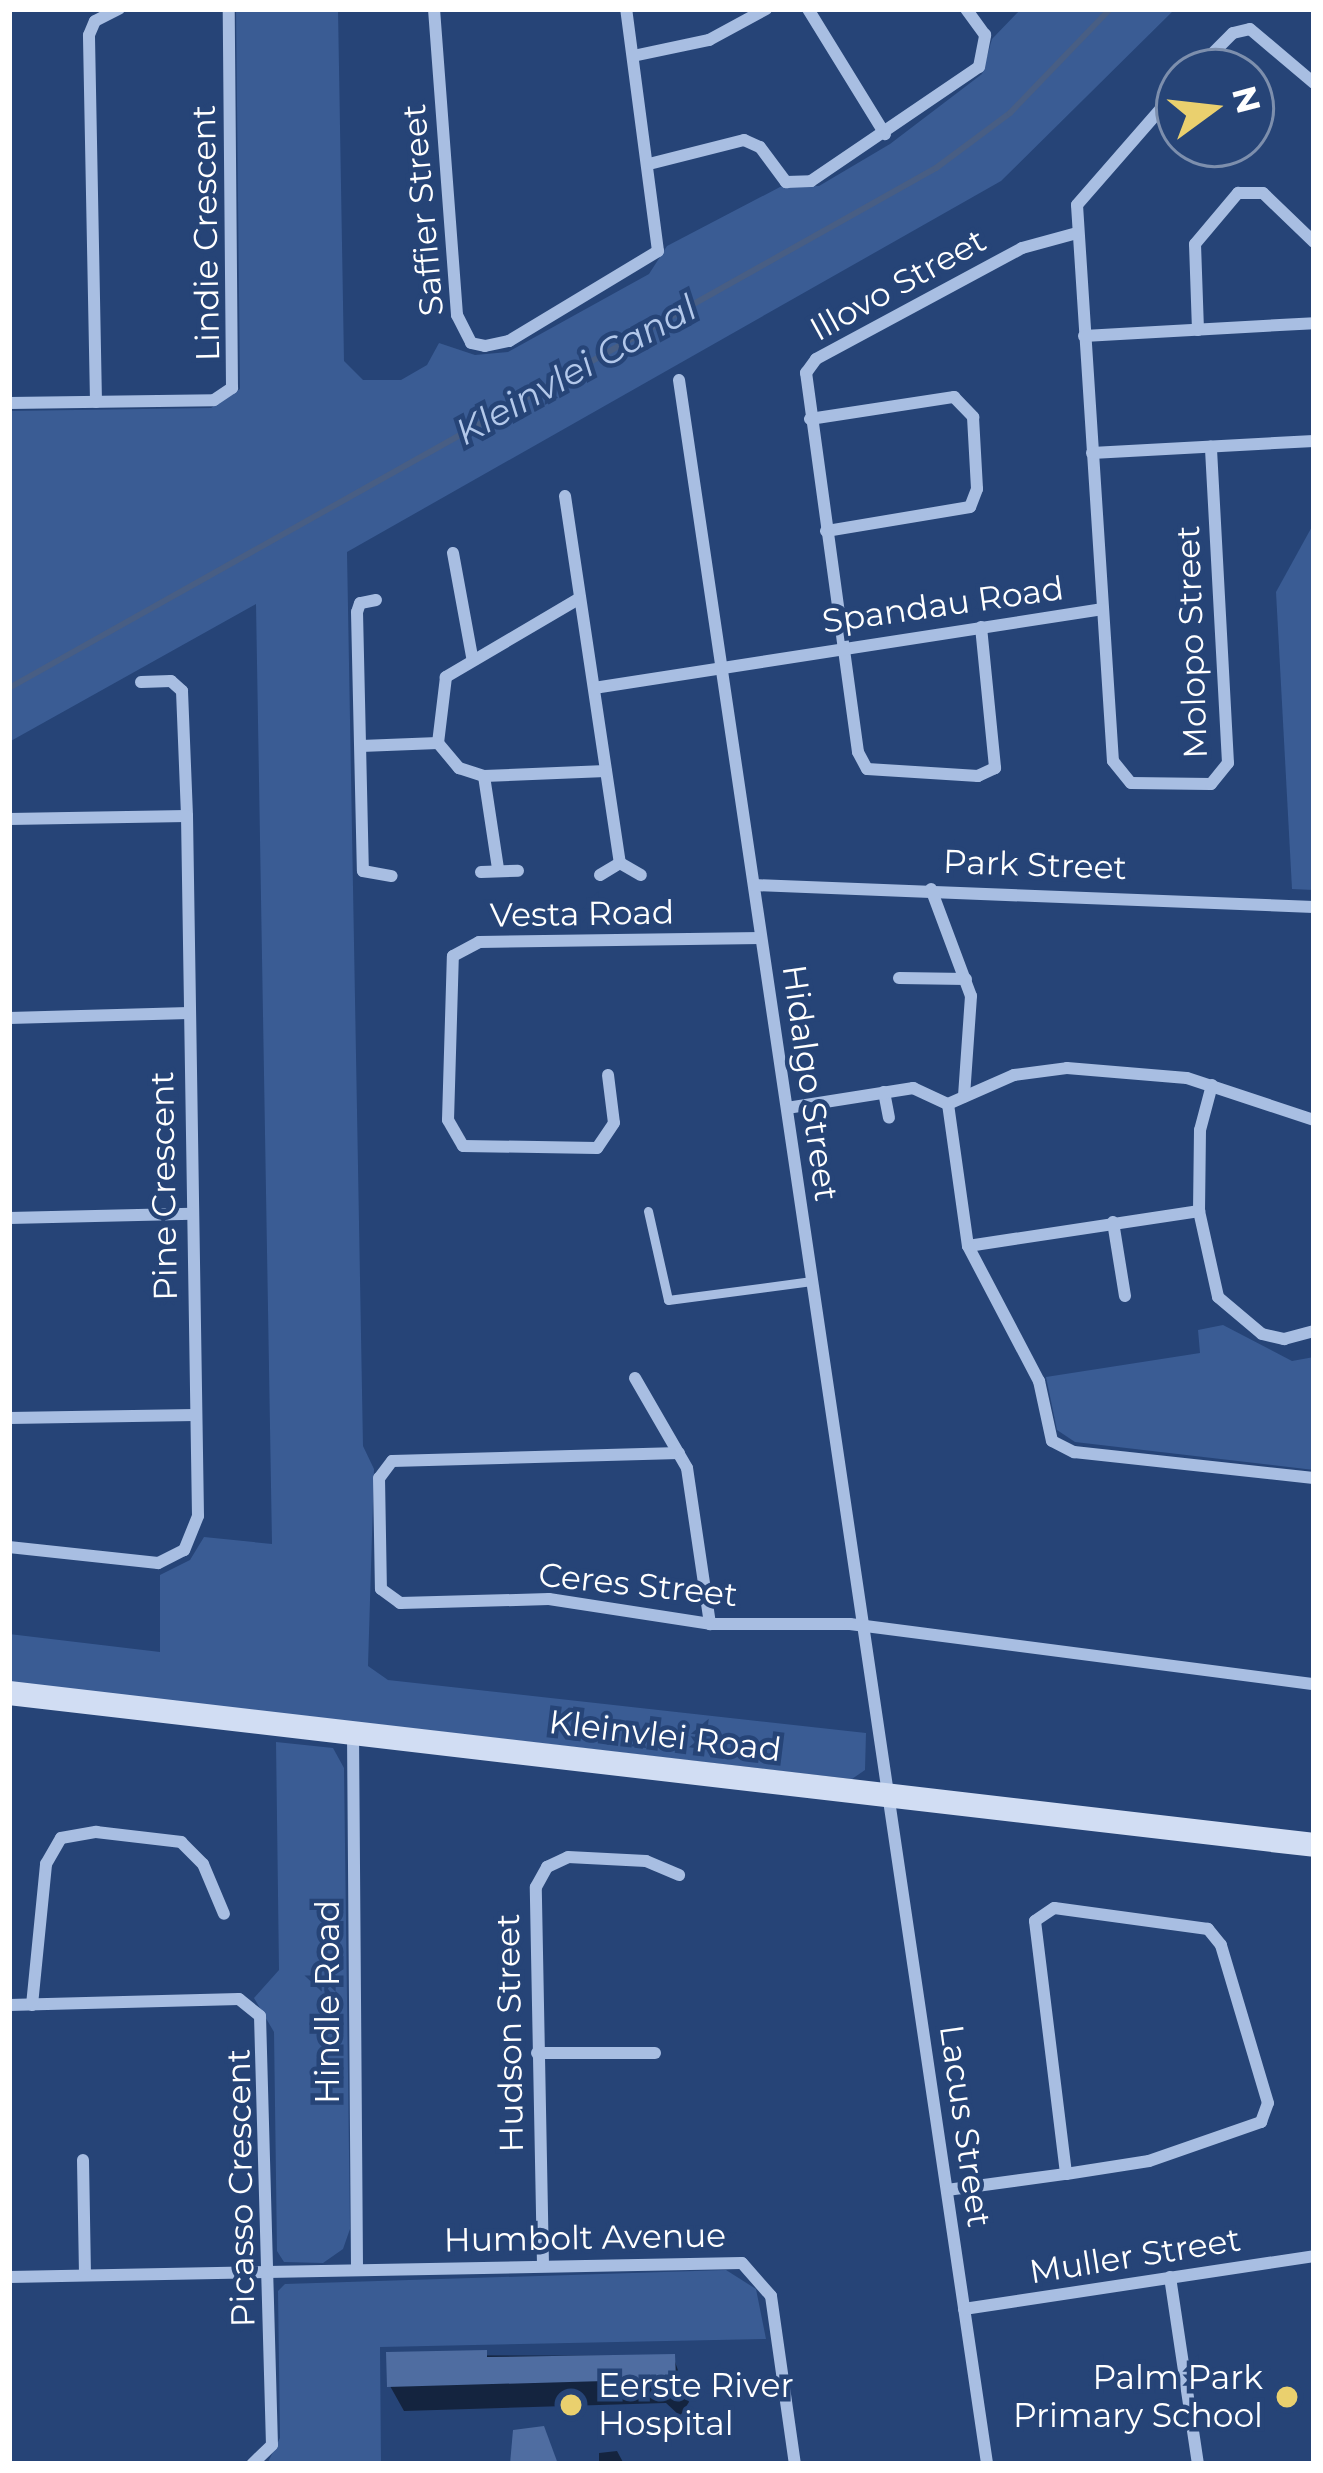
<!DOCTYPE html>
<html>
<head>
<meta charset="utf-8">
<style>
	body { margin:0 }
	#map { position:relative; width:1323px; height:2473px; overflow:hidden; background:#264477; font-family:Montserrat,sans-serif }
	div>[style] { position:absolute }
	[style*='--x'] { left:calc(var(--x)*1px); top:calc(var(--y)*1px); width:calc(var(--w)*1px); rotate:calc(var(--a)*1deg) }
	.green>* { inset:0; background:#3a5c94 }
	.shadow>* { inset:0; background:#0007 }
	.stream>* { height:6px; margin:-3px; padding:0 3px; transform-origin:3px; border-radius:3px; background:#485e84 }
	.building>* { inset:0; background:#4f6da1 }
	.lane>* { height:9px; margin:-4.5px; padding:0 4.5px; transform-origin:4.5px; border-radius:4.5px; background:#a8bee2 }
	.street>* { height:12px; margin:-6px; padding:0 6px; transform-origin:6px; border-radius:6px; background:#a8bee2 }
	.secondary>* { height:24px; margin:-12px; padding:0 12px; transform-origin:12px; border-radius:12px; background:#d1ddf3 }
	.dots>* { width:33px; height:33px; translate:-50% -50%; box-sizing:border-box; border:6px solid #264477; border-radius:50% }
	span { translate:-50% -50%; white-space:nowrap; text-align:center; line-height:1.15; -webkit-text-stroke:9px #264477; paint-order:stroke }
	.street-label { font-size:33px; color:#fff }
	.poi-label { font-size:33px; color:#fff }
	.right { translate:-100% -50%; text-align:right }
	.left { translate:0 -50%; text-align:left }
	.water-label { font-size:36px; color:#b3c8ea; font-style:italic }
	.frame { position:absolute; inset:0; border:12px solid #fff; pointer-events:none }
	.north { position:absolute; left:1155px; top:48px; width:120px; height:120px; box-sizing:border-box; background:#264477; border:3px solid #7d8fad; border-radius:50%; rotate:75deg; font-size:33px; font-weight:700; line-height:48px; text-align:center; color:#fff }
	.north::after { content:''; display:block; margin:auto; width:42px; height:54px; background:#ead06e; clip-path:polygon(50% 0,100% 100%,50% 72%,0 100%) }
</style>
</head>
<body>
<div id="map">
	<div class="green">
		<div style="clip-path:polygon(236px 9px,338px 9px,344px 361px,363px 380px,401px 380px,427px 365px,439px 343px,475px 355px,508px 352px,649px 274px,667px 246px,780px 187px,819px 186px,890px 144px,982px 74px,992px 39px,1021px 9px,1175px 9px,1001px 181px,347px 552px,363px 1446px,374px 1469px,368px 1666px,388px 1680px,866px 1733px,865px 1770px,852px 1779px,9px 1682px,9px 1634px,160px 1652px,160px 1575px,190px 1560px,204px 1537px,272px 1544px,256px 604px,9px 742px,9px 411px,211px 408px,240px 389px)"></div>
		<div style="clip-path:polygon(1314px 523px,1314px 890px,1292px 889px,1276px 592px)"></div>
		<div style="clip-path:polygon(1223px 1325px,1292px 1361px,1314px 1357px,1314px 1470px,1075px 1442px,1057px 1430px,1046px 1377px,1200px 1353px,1198px 1330px)"></div>
		<div style="clip-path:polygon(276px 1742px,333px 1748px,344px 1768px,350px 2229px,343px 2249px,323px 2263px,284px 2262px,277px 2251px,274px 2032px,254px 1998px,279px 1970px)"></div>
		<div style="clip-path:polygon(726px 2270px,756px 2289px,766px 2339px,380px 2347px,381px 2464px,267px 2464px,280px 2438px,278px 2291px,285px 2284px)"></div>
	</div>
	<div class="shadow">
		<div style="clip-path:polygon(389px 2355px,673px 2356px,689px 2402px,680px 2416px,666px 2403px,404px 2411px,390px 2386px)"></div>
		<div style="clip-path:polygon(617px 2451px,624px 2464px,599px 2464px,599px 2453px)"></div>
	</div>
	<div class="stream">
		<div style="--x:9;--y:688;--w:1063;--a:-29.29"></div>
		<div style="--x:936;--y:168;--w:92;--a:-36.6"></div>
		<div style="--x:1010;--y:113;--w:144;--a:-46.1"></div>
	</div>
	<div class="building">
		<div style="clip-path:polygon(487px 2350px,487px 2357px,675px 2354px,676px 2379px,387px 2387px,386px 2352px)"></div>
		<div style="clip-path:polygon(544px 2426px,558px 2464px,510px 2464px,513px 2430px)"></div>
	</div>
	<div class="lane">
		<div style="--x:648;--y:1211;--w:91;--a:77.3"></div>
		<div style="--x:668;--y:1300;--w:145;--a:-7.5"></div>
	</div>
	<div class="street">
		<div style="--x:434;--y:9;--w:307;--a:85.7"></div>
		<div style="--x:457;--y:315;--w:31;--a:63"></div>
		<div style="--x:471;--y:343;--w:14;--a:12"></div>
		<div style="--x:485;--y:346;--w:25;--a:-12"></div>
		<div style="--x:509;--y:341;--w:174;--a:-31.1"></div>
		<div style="--x:658;--y:251;--w:244;--a:-97.5"></div>
		<div style="--x:808;--y:9;--w:147;--a:58.4"></div>
		<div style="--x:633;--y:56;--w:78;--a:-11.9"></div>
		<div style="--x:709;--y:40;--w:65;--a:-28.5"></div>
		<div style="--x:1194;--y:72;--w:55;--a:-45"></div>
		<div style="--x:1233;--y:33;--w:17;--a:-13"></div>
		<div style="--x:1250;--y:29;--w:84;--a:40.2"></div>
		<div style="--x:1179;--y:88;--w:155;--a:131.1"></div>
		<div style="--x:1077;--y:205;--w:557;--a:86.3"></div>
		<div style="--x:1113;--y:761;--w:28;--a:51"></div>
		<div style="--x:1131;--y:783;--w:80;--a:0.7"></div>
		<div style="--x:1211;--y:784;--w:27;--a:-51"></div>
		<div style="--x:1228;--y:763;--w:317;--a:-93.1"></div>
		<div style="--x:649;--y:164;--w:98;--a:-14.2"></div>
		<div style="--x:744;--y:140;--w:17;--a:24"></div>
		<div style="--x:760;--y:147;--w:44;--a:53.4"></div>
		<div style="--x:786;--y:182;--w:25;--a:-2"></div>
		<div style="--x:811;--y:181;--w:203;--a:-34.2"></div>
		<div style="--x:979;--y:67;--w:33;--a:-79"></div>
		<div style="--x:985;--y:35;--w:32;--a:-126"></div>
		<div style="--x:1198;--y:330;--w:86;--a:-92"></div>
		<div style="--x:1195;--y:244;--w:67;--a:-49.9"></div>
		<div style="--x:1238;--y:193;--w:25;--a:0"></div>
		<div style="--x:1263;--y:193;--w:71;--a:43.9"></div>
		<div style="--x:1084;--y:336;--w:230;--a:-3.2"></div>
		<div style="--x:679;--y:380;--w:2107;--a:81.59"></div>
		<div style="--x:96;--y:402;--w:367;--a:-91.1"></div>
		<div style="--x:89;--y:35;--w:15;--a:-67"></div>
		<div style="--x:95;--y:21;--w:27;--a:-27"></div>
		<div style="--x:9;--y:403;--w:205;--a:-0.8"></div>
		<div style="--x:214;--y:400;--w:22;--a:-34"></div>
		<div style="--x:232;--y:388;--w:379;--a:-90.5"></div>
		<div style="--x:810;--y:419;--w:146;--a:-8.7"></div>
		<div style="--x:954;--y:397;--w:28;--a:46"></div>
		<div style="--x:973;--y:417;--w:72;--a:86.8"></div>
		<div style="--x:977;--y:489;--w:19;--a:111"></div>
		<div style="--x:970;--y:507;--w:146;--a:170.5"></div>
		<div style="--x:1092;--y:453;--w:222;--a:-3.1"></div>
		<div style="--x:565;--y:496;--w:371;--a:81.5"></div>
		<div style="--x:453;--y:553;--w:106;--a:79.6"></div>
		<div style="--x:580;--y:598;--w:156;--a:149.5"></div>
		<div style="--x:446;--y:677;--w:66;--a:96.9"></div>
		<div style="--x:438;--y:743;--w:33;--a:50"></div>
		<div style="--x:459;--y:768;--w:26;--a:18"></div>
		<div style="--x:484;--y:776;--w:122;--a:-2.3"></div>
		<div style="--x:376;--y:600;--w:16;--a:169"></div>
		<div style="--x:360;--y:603;--w:9;--a:108"></div>
		<div style="--x:357;--y:612;--w:259;--a:88.7"></div>
		<div style="--x:363;--y:871;--w:29;--a:10"></div>
		<div style="--x:981;--y:627;--w:142;--a:84.3"></div>
		<div style="--x:995;--y:768;--w:19;--a:155"></div>
		<div style="--x:978;--y:776;--w:111;--a:-176.4"></div>
		<div style="--x:867;--y:769;--w:19;--a:-118"></div>
		<div style="--x:858;--y:752;--w:383;--a:-97.8"></div>
		<div style="--x:806;--y:373;--w:17;--a:-54"></div>
		<div style="--x:816;--y:359;--w:234;--a:-28.3"></div>
		<div style="--x:1022;--y:248;--w:57;--a:-15.3"></div>
		<div style="--x:141;--y:682;--w:30;--a:-2"></div>
		<div style="--x:171;--y:681;--w:15;--a:42"></div>
		<div style="--x:182;--y:691;--w:125;--a:87.7"></div>
		<div style="--x:594;--y:688;--w:515;--a:-8.82"></div>
		<div style="--x:361;--y:746;--w:77;--a:-2.2"></div>
		<div style="--x:484;--y:776;--w:94;--a:81.4"></div>
		<div style="--x:9;--y:819;--w:178;--a:-1"></div>
		<div style="--x:187;--y:816;--w:700;--a:89.1"></div>
		<div style="--x:198;--y:1516;--w:37;--a:112"></div>
		<div style="--x:184;--y:1550;--w:29;--a:153"></div>
		<div style="--x:158;--y:1563;--w:150;--a:-173.9"></div>
		<div style="--x:481;--y:872;--w:37;--a:-2"></div>
		<div style="--x:600;--y:875;--w:23;--a:-31"></div>
		<div style="--x:620;--y:863;--w:24;--a:30"></div>
		<div style="--x:754;--y:885;--w:560;--a:2.25"></div>
		<div style="--x:931;--y:889;--w:114;--a:69.5"></div>
		<div style="--x:971;--y:996;--w:101;--a:94"></div>
		<div style="--x:899;--y:978;--w:67;--a:0.9"></div>
		<div style="--x:9;--y:1018;--w:180;--a:-1.6"></div>
		<div style="--x:608;--y:1075;--w:48;--a:82.9"></div>
		<div style="--x:614;--y:1123;--w:30;--a:124"></div>
		<div style="--x:597;--y:1148;--w:134;--a:-179.1"></div>
		<div style="--x:463;--y:1146;--w:30;--a:-120"></div>
		<div style="--x:448;--y:1120;--w:164;--a:-88.3"></div>
		<div style="--x:453;--y:956;--w:30;--a:-28"></div>
		<div style="--x:479;--y:942;--w:282;--a:-0.8"></div>
		<div style="--x:1212;--y:1085;--w:47;--a:104.9"></div>
		<div style="--x:1200;--y:1130;--w:81;--a:90.7"></div>
		<div style="--x:1199;--y:1211;--w:88;--a:77.5"></div>
		<div style="--x:1218;--y:1297;--w:57;--a:40.1"></div>
		<div style="--x:1262;--y:1334;--w:23;--a:13"></div>
		<div style="--x:1284;--y:1339;--w:31;--a:-15"></div>
		<div style="--x:884;--y:1092;--w:26;--a:79"></div>
		<div style="--x:948;--y:1104;--w:143;--a:82"></div>
		<div style="--x:968;--y:1246;--w:153;--a:62.3"></div>
		<div style="--x:1039;--y:1381;--w:61;--a:77.8"></div>
		<div style="--x:1052;--y:1441;--w:25;--a:27"></div>
		<div style="--x:1074;--y:1452;--w:241;--a:6.2"></div>
		<div style="--x:948;--y:1104;--w:72;--a:-23.7"></div>
		<div style="--x:1014;--y:1075;--w:53;--a:-7.5"></div>
		<div style="--x:1067;--y:1068;--w:120;--a:4.8"></div>
		<div style="--x:1187;--y:1078;--w:134;--a:18.3"></div>
		<div style="--x:787;--y:1108;--w:128;--a:-9"></div>
		<div style="--x:913;--y:1088;--w:38;--a:25"></div>
		<div style="--x:9;--y:1218;--w:183;--a:-1.3"></div>
		<div style="--x:1113;--y:1222;--w:75;--a:80.8"></div>
		<div style="--x:968;--y:1246;--w:234;--a:-8.6"></div>
		<div style="--x:635;--y:1378;--w:104;--a:60"></div>
		<div style="--x:687;--y:1468;--w:158;--a:81.6"></div>
		<div style="--x:9;--y:1418;--w:186;--a:-0.9"></div>
		<div style="--x:679;--y:1453;--w:287;--a:178.4"></div>
		<div style="--x:392;--y:1461;--w:21;--a:127"></div>
		<div style="--x:379;--y:1478;--w:111;--a:89"></div>
		<div style="--x:381;--y:1589;--w:24;--a:36"></div>
		<div style="--x:400;--y:1603;--w:149;--a:-1.5"></div>
		<div style="--x:549;--y:1599;--w:163;--a:8.8"></div>
		<div style="--x:710;--y:1624;--w:140;--a:0"></div>
		<div style="--x:850;--y:1624;--w:468;--a:7.4"></div>
		<div style="--x:353;--y:1733;--w:536;--a:89.57"></div>
		<div style="--x:9;--y:2005;--w:230;--a:-1.5"></div>
		<div style="--x:239;--y:1999;--w:27;--a:39"></div>
		<div style="--x:260;--y:2016;--w:429;--a:88.4"></div>
		<div style="--x:272;--y:2445;--w:28;--a:136"></div>
		<div style="--x:32;--y:2005;--w:142;--a:-84.3"></div>
		<div style="--x:46;--y:1864;--w:30;--a:-60"></div>
		<div style="--x:61;--y:1838;--w:36;--a:-10"></div>
		<div style="--x:96;--y:1832;--w:86;--a:6.7"></div>
		<div style="--x:181;--y:1842;--w:31;--a:45"></div>
		<div style="--x:203;--y:1864;--w:54;--a:67.2"></div>
		<div style="--x:537;--y:2053;--w:118;--a:0"></div>
		<div style="--x:83;--y:2160;--w:114;--a:89"></div>
		<div style="--x:947;--y:2190;--w:120;--a:-7.7"></div>
		<div style="--x:1066;--y:2174;--w:84;--a:-8.9"></div>
		<div style="--x:1149;--y:2161;--w:119;--a:-19.2"></div>
		<div style="--x:1261;--y:2122;--w:20;--a:-70"></div>
		<div style="--x:1268;--y:2103;--w:165;--a:-106.6"></div>
		<div style="--x:1221;--y:1945;--w:21;--a:-129"></div>
		<div style="--x:1208;--y:1929;--w:155;--a:-172.2"></div>
		<div style="--x:1054;--y:1908;--w:23;--a:146"></div>
		<div style="--x:1035;--y:1921;--w:255;--a:83"></div>
		<div style="--x:543;--y:2265;--w:378;--a:-91.1"></div>
		<div style="--x:536;--y:1887;--w:23;--a:-61"></div>
		<div style="--x:547;--y:1867;--w:23;--a:-25"></div>
		<div style="--x:568;--y:1857;--w:78;--a:2.9"></div>
		<div style="--x:646;--y:1861;--w:36;--a:23"></div>
		<div style="--x:9;--y:2277;--w:733;--a:-1.09"></div>
		<div style="--x:742;--y:2263;--w:44;--a:48.7"></div>
		<div style="--x:771;--y:2296;--w:170;--a:81.9"></div>
		<div style="--x:1170;--y:2277;--w:189;--a:81.5"></div>
		<div style="--x:964;--y:2309;--w:354;--a:-8.6"></div>
	</div>
	<div class="secondary">
		<div style="--x:9;--y:1693;--w:1314;--a:6.64"></div>
	</div>
	<div class="dots">
		<div style="left:1287px;top:2397px;background:#ead06e"></div>
		<div style="left:571px;top:2405px;background:#ead06e"></div>
	</div>
	<div class="street-label">
		<span style="left:423px;top:210px;rotate:-95deg">Saffier Street</span>
		<span style="left:206px;top:233px;rotate:-91deg">Lindie Crescent</span>
		<span style="left:898px;top:285px;rotate:-29deg">Illovo Street</span>
		<span style="left:943px;top:605px;rotate:-8deg">Spandau Road</span>
		<span style="left:1192px;top:642px;rotate:-92deg">Molopo Street</span>
		<span style="left:1035px;top:865px;rotate:2deg">Park Street</span>
		<span style="left:582px;top:914px;rotate:-1deg">Vesta Road</span>
		<span style="left:810px;top:1083px;rotate:82deg">Hidalgo Street</span>
		<span style="left:164px;top:1186px;rotate:-91deg">Pine Crescent</span>
		<span style="left:638px;top:1585px;rotate:6deg">Ceres Street</span>
		<span style="left:665px;top:1736px;rotate:7deg">Kleinvlei Road</span>
		<span style="left:328px;top:2002px;rotate:-90deg">Hindle Road</span>
		<span style="left:510px;top:2033px;rotate:-91deg">Hudson Street</span>
		<span style="left:965px;top:2126px;rotate:82deg">Lacus Street</span>
		<span style="left:241px;top:2188px;rotate:-91deg">Picasso Crescent</span>
		<span style="left:585px;top:2238px;rotate:-1deg">Humbolt Avenue</span>
		<span style="left:1135px;top:2256px;rotate:-9deg">Muller Street</span>
	</div>
	<div class="poi-label">
		<span class="right" style="left:1263px;top:2397px">Palm Park<br>Primary School</span>
		<span class="left" style="left:598px;top:2405px">Eerste River<br>Hospital</span>
	</div>
	<div class="water-label">
		<span style="left:576px;top:370px;rotate:-29deg">Kleinvlei Canal</span>
	</div>
	<div class="frame"></div>
	<div class="north">N</div>
</div>
</body>
</html>
